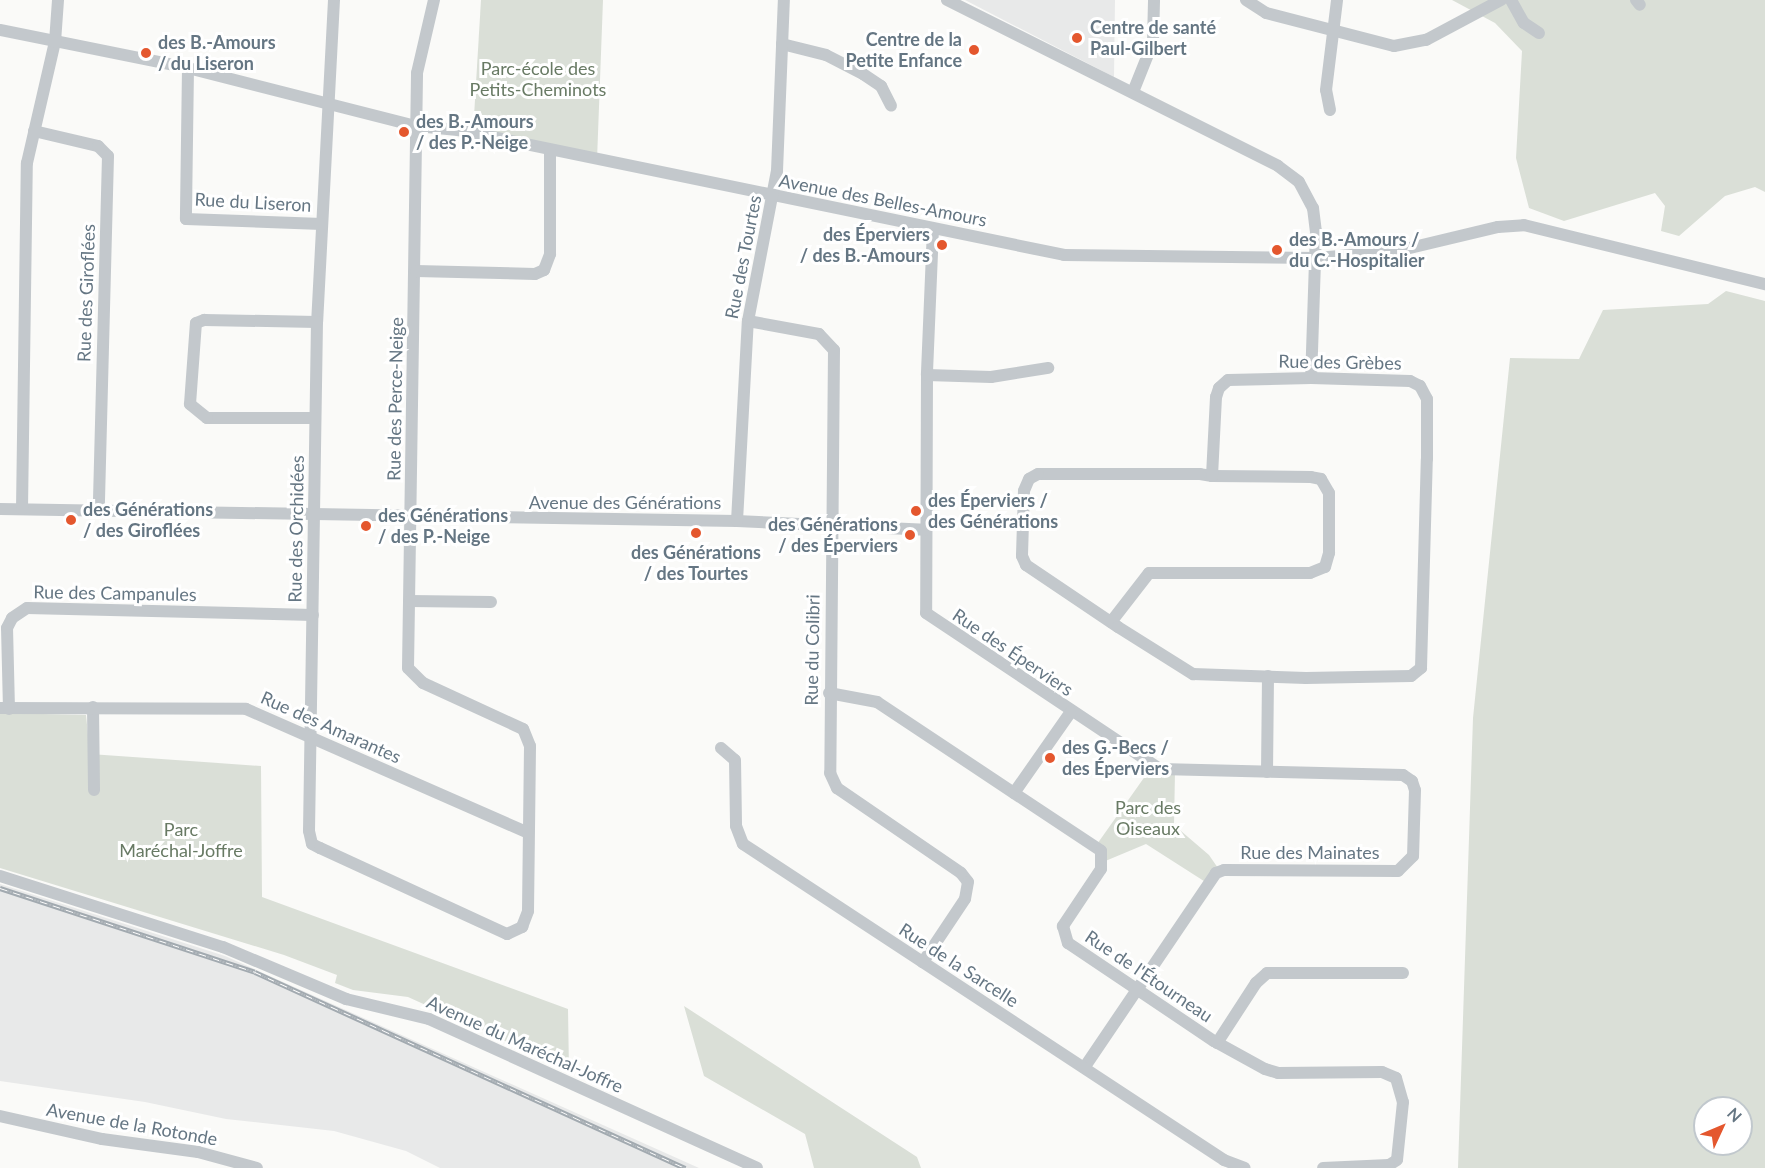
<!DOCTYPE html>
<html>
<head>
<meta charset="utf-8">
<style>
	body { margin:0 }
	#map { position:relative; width:1765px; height:1168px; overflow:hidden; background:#fafaf8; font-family:Lato,sans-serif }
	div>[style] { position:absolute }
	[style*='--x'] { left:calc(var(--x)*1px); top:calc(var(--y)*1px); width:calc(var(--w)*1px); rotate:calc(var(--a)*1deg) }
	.built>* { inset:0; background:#e8e9e9 }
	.green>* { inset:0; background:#dadfd7 }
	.minor>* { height:12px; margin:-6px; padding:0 6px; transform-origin:6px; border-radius:6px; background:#c3c8cc }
	.rail>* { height:4.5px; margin-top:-2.25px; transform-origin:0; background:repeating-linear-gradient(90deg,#fff 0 7px,#a2aab0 0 14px); box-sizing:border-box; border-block:2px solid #a2aab0 }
	.dots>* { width:16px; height:16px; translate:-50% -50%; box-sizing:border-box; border:3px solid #fff; border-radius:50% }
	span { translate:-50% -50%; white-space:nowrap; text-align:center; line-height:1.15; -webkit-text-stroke:6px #fff; paint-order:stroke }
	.poi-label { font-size:18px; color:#657683; font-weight:700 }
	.left { translate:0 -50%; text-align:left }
	.right { translate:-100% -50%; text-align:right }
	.park-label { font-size:18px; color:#687a64 }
	.street-label { font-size:18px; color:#657683 }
	.north { position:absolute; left:1693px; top:1096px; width:60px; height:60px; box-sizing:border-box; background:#fff; border:2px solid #c1c8cd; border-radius:50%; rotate:46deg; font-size:16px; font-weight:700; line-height:24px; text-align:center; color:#657683 }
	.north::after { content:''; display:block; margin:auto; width:21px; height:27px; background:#e4572e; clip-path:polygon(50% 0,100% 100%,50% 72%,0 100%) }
</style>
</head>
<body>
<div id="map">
	<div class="built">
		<div style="clip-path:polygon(965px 0,1115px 0,1114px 77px)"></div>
		<div style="clip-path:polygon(0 884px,225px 956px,699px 1168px,440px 1168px,406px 1151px,334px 1131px,226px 1119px,145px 1102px,0 1081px)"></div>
	</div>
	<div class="green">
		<div style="clip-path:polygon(481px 0,603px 0,597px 160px,473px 133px)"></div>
		<div style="clip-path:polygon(1452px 0,1765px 0,1765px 192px,1755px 187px,1725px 196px,1679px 236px,1661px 231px,1665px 206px,1655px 193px,1564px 221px,1529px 208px,1516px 158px,1522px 51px,1495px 23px)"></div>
		<div style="clip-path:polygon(evenodd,1726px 291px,1765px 301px,1765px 1168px,1458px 1168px,1473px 718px,1510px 358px,1579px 359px,1603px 310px,1708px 304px,1726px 291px,1705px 1108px,1741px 1108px,1741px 1144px,1705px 1144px,1705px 1108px)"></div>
		<div style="clip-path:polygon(0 713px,86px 715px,90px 754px,261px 766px,262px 897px,568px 1009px,569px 1070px,408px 997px,353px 990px,335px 983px,337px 975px,284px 955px,0 868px)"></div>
		<div style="clip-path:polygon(1153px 765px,1175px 772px,1174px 825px,1209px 855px,1220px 871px,1207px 883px,1146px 844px,1103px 862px,1095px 847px)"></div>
		<div style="clip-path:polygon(684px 1006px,917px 1157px,921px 1168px,814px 1168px,805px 1134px,704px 1076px)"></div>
	</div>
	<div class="minor">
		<div style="--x:334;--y:0;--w:322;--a:93"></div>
		<div style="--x:317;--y:322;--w:509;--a:90.9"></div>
		<div style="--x:309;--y:831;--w:13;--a:77"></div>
		<div style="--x:312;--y:844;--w:9;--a:27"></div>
		<div style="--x:320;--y:848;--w:206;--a:24.7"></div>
		<div style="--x:507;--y:934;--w:17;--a:-25"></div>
		<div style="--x:522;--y:927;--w:17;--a:-69"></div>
		<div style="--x:528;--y:911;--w:165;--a:-89.3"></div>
		<div style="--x:530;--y:746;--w:18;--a:-112"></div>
		<div style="--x:523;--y:729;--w:110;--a:-155.3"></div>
		<div style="--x:423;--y:683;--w:21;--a:-135"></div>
		<div style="--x:408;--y:668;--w:595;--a:-89.13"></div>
		<div style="--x:417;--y:73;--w:75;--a:-76.9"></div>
		<div style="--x:947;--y:0;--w:370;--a:26.6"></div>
		<div style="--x:1278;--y:166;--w:26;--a:37"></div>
		<div style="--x:1299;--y:182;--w:30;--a:62"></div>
		<div style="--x:1313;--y:208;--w:23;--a:83"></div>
		<div style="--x:1316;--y:231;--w:147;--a:91.9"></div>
		<div style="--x:1246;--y:0;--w:24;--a:33"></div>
		<div style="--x:1266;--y:13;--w:132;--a:14.5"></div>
		<div style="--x:1394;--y:46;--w:33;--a:-11"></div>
		<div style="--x:1426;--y:40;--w:85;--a:-28.1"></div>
		<div style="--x:1511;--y:0;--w:26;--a:61"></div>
		<div style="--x:1524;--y:23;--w:18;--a:34"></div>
		<div style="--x:1636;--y:0;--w:6;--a:51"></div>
		<div style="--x:0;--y:30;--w:192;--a:11.4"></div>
		<div style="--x:188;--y:68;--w:235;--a:14.3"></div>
		<div style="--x:416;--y:126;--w:42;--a:5.4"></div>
		<div style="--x:458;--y:130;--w:619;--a:11.65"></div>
		<div style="--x:1064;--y:255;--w:253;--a:0.7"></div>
		<div style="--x:1317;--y:258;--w:80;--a:-5"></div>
		<div style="--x:1397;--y:251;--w:104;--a:-13.4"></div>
		<div style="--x:1498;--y:227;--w:26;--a:-4"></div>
		<div style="--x:1524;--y:225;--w:248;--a:13.8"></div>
		<div style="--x:782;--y:44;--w:45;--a:14"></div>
		<div style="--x:826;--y:55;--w:42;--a:27.2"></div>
		<div style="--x:863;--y:74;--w:22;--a:34"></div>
		<div style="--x:881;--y:86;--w:22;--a:63"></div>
		<div style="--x:188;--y:68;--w:151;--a:90.8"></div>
		<div style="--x:186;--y:219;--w:136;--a:2.1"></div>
		<div style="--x:1133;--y:92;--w:54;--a:-68.2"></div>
		<div style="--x:1153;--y:42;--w:42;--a:-88.6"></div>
		<div style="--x:1330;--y:110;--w:20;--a:-101"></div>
		<div style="--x:1326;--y:90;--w:91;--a:-83"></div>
		<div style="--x:34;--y:131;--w:66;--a:13.2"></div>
		<div style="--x:98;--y:146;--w:14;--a:45"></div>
		<div style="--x:108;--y:156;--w:355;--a:91.5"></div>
		<div style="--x:933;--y:229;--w:146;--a:92.4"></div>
		<div style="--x:927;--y:375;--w:238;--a:90.2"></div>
		<div style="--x:926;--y:613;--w:281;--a:33.7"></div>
		<div style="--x:1160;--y:769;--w:243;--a:1.4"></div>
		<div style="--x:1403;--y:775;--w:11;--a:34"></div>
		<div style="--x:1412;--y:781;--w:9;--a:72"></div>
		<div style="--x:1415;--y:790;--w:66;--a:91.7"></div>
		<div style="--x:1413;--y:856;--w:21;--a:135"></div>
		<div style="--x:1398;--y:871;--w:174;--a:-179.7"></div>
		<div style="--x:1224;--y:870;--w:9;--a:159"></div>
		<div style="--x:1216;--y:873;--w:235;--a:124.1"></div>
		<div style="--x:416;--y:271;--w:119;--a:1.4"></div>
		<div style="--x:535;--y:274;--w:10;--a:-24"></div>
		<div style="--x:544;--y:270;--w:17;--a:-69"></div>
		<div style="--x:550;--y:254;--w:103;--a:-90"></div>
		<div style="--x:748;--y:321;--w:72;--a:10.4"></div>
		<div style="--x:819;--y:334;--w:22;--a:47"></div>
		<div style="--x:834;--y:350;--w:423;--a:90.5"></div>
		<div style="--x:830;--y:773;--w:17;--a:65"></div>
		<div style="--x:837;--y:788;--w:150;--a:34.4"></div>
		<div style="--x:961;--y:873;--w:11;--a:52"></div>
		<div style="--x:968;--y:882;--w:17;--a:100"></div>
		<div style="--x:965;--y:899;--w:76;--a:123.7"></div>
		<div style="--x:927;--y:375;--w:64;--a:1.8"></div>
		<div style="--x:991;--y:377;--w:58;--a:-9"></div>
		<div style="--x:315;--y:418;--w:108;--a:180"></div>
		<div style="--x:207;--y:418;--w:22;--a:-141"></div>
		<div style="--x:190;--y:404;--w:81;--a:-85.8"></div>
		<div style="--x:196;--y:323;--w:9;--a:-21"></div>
		<div style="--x:204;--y:320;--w:113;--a:1"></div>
		<div style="--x:0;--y:509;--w:737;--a:0.93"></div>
		<div style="--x:737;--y:521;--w:188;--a:2.7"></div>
		<div style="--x:22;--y:509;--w:346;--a:-89.2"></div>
		<div style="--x:27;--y:163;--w:124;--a:-77"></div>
		<div style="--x:55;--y:42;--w:42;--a:-85.9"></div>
		<div style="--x:737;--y:521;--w:200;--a:-86.9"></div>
		<div style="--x:748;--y:321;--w:153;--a:-79.1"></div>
		<div style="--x:777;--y:171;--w:171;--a:-87.7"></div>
		<div style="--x:410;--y:601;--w:81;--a:0.7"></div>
		<div style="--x:1111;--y:622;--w:62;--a:-52.2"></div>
		<div style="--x:1149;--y:573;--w:161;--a:0"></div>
		<div style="--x:1310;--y:573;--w:16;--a:-22"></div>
		<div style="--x:1325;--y:567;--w:15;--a:-74"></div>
		<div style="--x:1329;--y:553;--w:60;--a:-90"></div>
		<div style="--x:1329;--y:493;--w:16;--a:-120"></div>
		<div style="--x:1321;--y:479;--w:10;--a:-169"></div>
		<div style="--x:1311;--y:477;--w:99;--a:-179.4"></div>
		<div style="--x:1212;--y:476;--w:12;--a:-171"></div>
		<div style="--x:1200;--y:474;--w:162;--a:180"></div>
		<div style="--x:1038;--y:474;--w:10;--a:151"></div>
		<div style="--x:1029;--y:479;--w:13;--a:113"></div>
		<div style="--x:1024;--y:491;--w:65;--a:91.8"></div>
		<div style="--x:1022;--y:556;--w:10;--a:66"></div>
		<div style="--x:1026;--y:565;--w:111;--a:34"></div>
		<div style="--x:1118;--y:627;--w:89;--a:32.1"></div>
		<div style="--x:1193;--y:674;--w:113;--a:2"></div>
		<div style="--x:1306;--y:678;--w:105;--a:-1.1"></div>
		<div style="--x:1411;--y:676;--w:13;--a:-39"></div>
		<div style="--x:1421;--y:668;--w:209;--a:-88.4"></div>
		<div style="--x:1427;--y:459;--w:60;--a:-90"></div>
		<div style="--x:1427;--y:399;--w:15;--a:-118"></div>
		<div style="--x:1420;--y:386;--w:11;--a:-153"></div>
		<div style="--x:1410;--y:381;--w:99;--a:-178.3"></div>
		<div style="--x:1311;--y:378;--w:83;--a:178.6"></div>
		<div style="--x:1228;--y:380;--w:12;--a:138"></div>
		<div style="--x:1219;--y:388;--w:9;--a:108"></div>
		<div style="--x:1216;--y:397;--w:79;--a:92.9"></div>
		<div style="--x:829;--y:693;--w:49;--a:10.6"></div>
		<div style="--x:877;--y:702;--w:269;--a:33.6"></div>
		<div style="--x:1101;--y:851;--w:18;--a:90"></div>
		<div style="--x:1101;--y:869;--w:69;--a:123.7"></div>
		<div style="--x:1063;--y:926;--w:18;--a:74"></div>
		<div style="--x:1068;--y:943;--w:176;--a:33.9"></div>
		<div style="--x:1214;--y:1041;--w:58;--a:28.8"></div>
		<div style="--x:1265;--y:1069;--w:14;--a:17"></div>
		<div style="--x:1278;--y:1073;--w:104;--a:-0.6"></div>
		<div style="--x:1382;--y:1072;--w:15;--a:23"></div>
		<div style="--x:1396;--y:1078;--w:25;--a:74"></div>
		<div style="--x:1403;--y:1102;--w:58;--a:95.9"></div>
		<div style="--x:1397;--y:1160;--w:9;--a:148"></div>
		<div style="--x:1389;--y:1165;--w:66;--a:177.4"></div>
		<div style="--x:93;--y:707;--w:83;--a:89.3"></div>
		<div style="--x:0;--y:708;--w:246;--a:0.2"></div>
		<div style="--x:246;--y:709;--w:308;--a:23.7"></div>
		<div style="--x:9;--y:709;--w:81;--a:-91.4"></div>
		<div style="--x:7;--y:628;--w:11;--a:-63"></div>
		<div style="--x:12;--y:618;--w:18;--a:-34"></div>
		<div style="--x:27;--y:608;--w:286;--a:1.4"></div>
		<div style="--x:721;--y:748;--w:18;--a:41"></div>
		<div style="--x:735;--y:760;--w:66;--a:89.1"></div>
		<div style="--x:736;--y:826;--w:19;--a:69"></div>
		<div style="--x:743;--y:844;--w:576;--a:33.3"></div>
		<div style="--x:1224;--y:1160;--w:22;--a:21"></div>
		<div style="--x:1267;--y:772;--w:96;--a:-89.4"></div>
		<div style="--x:1014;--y:793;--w:98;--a:-55"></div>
		<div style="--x:0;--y:876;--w:234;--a:17.7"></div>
		<div style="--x:223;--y:947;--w:134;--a:22.9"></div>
		<div style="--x:346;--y:999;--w:85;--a:13.5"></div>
		<div style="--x:429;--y:1019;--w:360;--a:24.4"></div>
		<div style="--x:1217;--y:1043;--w:72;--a:-57"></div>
		<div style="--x:1256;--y:983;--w:15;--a:-42"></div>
		<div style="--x:1267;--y:973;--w:136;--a:0"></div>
		<div style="--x:0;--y:1116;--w:105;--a:12.7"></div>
		<div style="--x:102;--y:1139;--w:97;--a:7.7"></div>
		<div style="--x:198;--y:1152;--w:61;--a:15.2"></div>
	</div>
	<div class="rail">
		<div style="--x:0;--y:888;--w:268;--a:18.2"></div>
		<div style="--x:255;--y:972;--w:473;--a:24.5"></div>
	</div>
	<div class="dots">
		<div style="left:1077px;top:38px;background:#e4572e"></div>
		<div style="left:974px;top:50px;background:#e4572e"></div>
		<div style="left:146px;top:53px;background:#e4572e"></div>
		<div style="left:404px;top:132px;background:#e4572e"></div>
		<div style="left:942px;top:245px;background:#e4572e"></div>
		<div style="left:1277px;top:250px;background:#e4572e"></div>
		<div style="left:916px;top:511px;background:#e4572e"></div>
		<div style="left:71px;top:520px;background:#e4572e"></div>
		<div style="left:366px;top:526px;background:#e4572e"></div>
		<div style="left:696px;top:533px;background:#e4572e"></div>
		<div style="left:910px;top:535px;background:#e4572e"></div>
		<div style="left:1050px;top:758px;background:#e4572e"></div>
	</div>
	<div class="poi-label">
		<span class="left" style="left:1090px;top:38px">Centre de santé<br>Paul-Gilbert</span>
		<span class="right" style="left:962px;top:50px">Centre de la<br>Petite Enfance</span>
		<span class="left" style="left:158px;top:53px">des B.-Amours<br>/ du Liseron</span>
		<span class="left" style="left:416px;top:132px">des B.-Amours<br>/ des P.-Neige</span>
		<span class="right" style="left:930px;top:245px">des Éperviers<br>/ des B.-Amours</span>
		<span class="left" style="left:1289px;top:250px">des B.-Amours /<br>du C.-Hospitalier</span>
		<span class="left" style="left:928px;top:511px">des Éperviers /<br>des Générations</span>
		<span class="left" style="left:83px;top:520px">des Générations<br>/ des Giroflées</span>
		<span class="left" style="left:378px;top:526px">des Générations<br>/ des P.-Neige</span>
		<span class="right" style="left:898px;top:535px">des Générations<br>/ des Éperviers</span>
		<span style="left:696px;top:563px">des Générations<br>/ des Tourtes</span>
		<span class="left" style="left:1062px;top:758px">des G.-Becs /<br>des Éperviers</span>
	</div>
	<div class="park-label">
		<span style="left:538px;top:79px">Parc-école des<br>Petits-Cheminots</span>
		<span style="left:1148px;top:818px">Parc des<br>Oiseaux</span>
		<span style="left:181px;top:840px">Parc<br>Maréchal-Joffre</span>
	</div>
	<div class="street-label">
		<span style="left:883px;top:200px;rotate:11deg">Avenue des Belles-Amours</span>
		<span style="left:253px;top:202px;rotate:3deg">Rue du Liseron</span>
		<span style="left:743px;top:257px;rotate:-79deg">Rue des Tourtes</span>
		<span style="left:86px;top:293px;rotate:-88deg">Rue des Giroflées</span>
		<span style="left:1340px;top:362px;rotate:1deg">Rue des Grèbes</span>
		<span style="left:395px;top:399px;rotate:-89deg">Rue des Perce-Neige</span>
		<span style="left:625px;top:502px">Avenue des Générations</span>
		<span style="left:296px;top:529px;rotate:-89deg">Rue des Orchidées</span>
		<span style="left:115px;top:593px;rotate:1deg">Rue des Campanules</span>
		<span style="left:812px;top:650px;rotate:-89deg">Rue du Colibri</span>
		<span style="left:1013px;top:652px;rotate:34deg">Rue des Éperviers</span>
		<span style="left:331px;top:727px;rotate:24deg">Rue des Amarantes</span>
		<span style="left:1310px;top:852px">Rue des Mainates</span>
		<span style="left:959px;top:965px;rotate:33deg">Rue de la Sarcelle</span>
		<span style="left:1149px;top:976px;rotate:34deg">Rue de l'Étourneau</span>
		<span style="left:525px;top:1044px;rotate:24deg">Avenue du Maréchal-Joffre</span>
		<span style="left:132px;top:1124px;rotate:10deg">Avenue de la Rotonde</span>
	</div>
	<div class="north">N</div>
</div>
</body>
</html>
